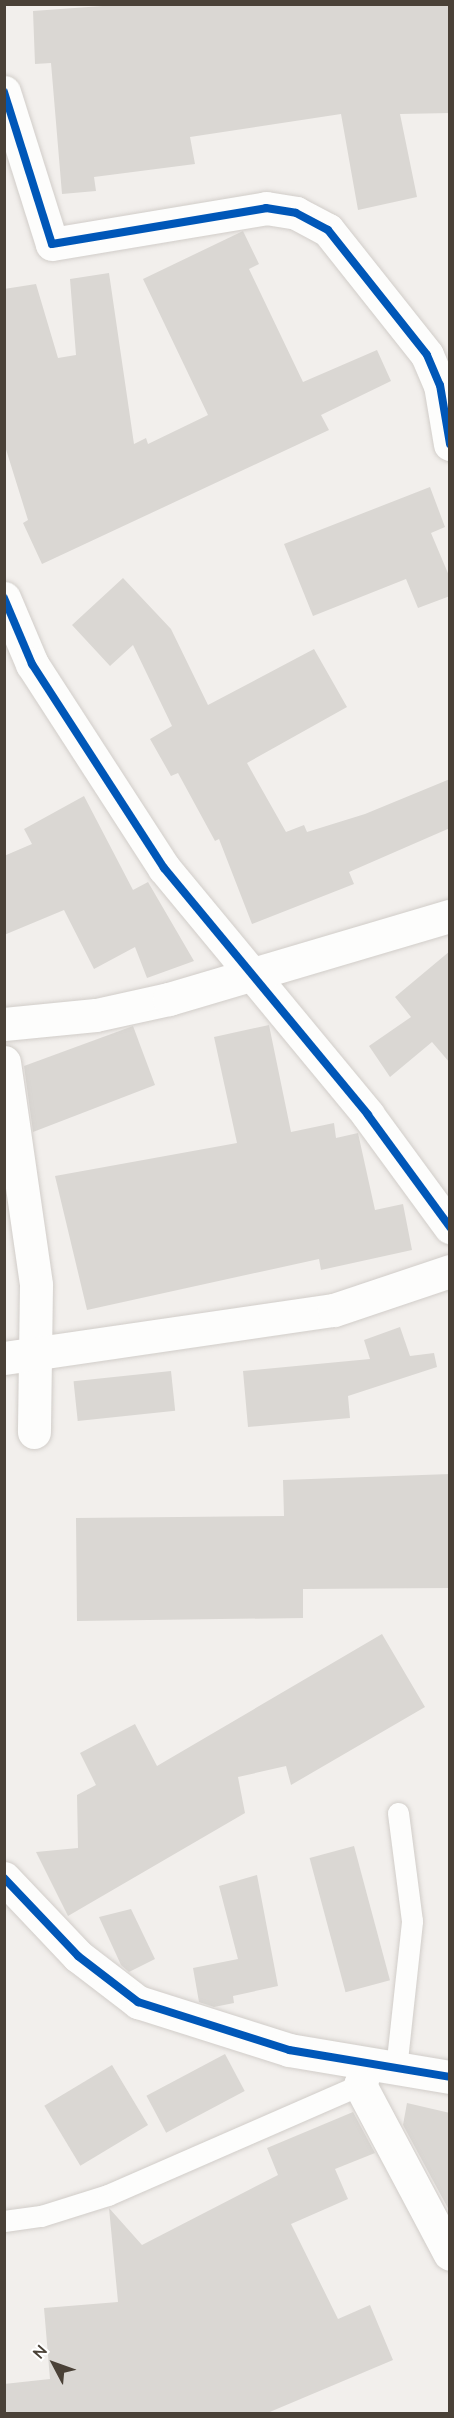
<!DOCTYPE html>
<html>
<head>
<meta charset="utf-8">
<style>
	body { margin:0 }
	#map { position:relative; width:454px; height:2418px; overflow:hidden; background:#f2efec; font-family:"Nunito Sans",sans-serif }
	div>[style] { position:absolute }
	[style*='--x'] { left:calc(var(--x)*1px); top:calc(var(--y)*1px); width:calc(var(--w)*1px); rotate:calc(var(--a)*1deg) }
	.building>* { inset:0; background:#dad7d3; transform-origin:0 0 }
	.roads { filter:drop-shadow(0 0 2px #d1cdc9) drop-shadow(0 0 2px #d1cdc9) }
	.lane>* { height:21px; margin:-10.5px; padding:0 10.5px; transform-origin:10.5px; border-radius:10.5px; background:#fdfdfc }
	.street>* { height:33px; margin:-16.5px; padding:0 16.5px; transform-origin:16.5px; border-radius:16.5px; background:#fdfdfc }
	.cycleway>* { height:8px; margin:-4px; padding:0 4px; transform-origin:4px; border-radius:4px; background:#0057b8 }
	span { translate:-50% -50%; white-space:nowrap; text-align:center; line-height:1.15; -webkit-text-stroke:4.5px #fff; paint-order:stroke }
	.frame { position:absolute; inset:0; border:6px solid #4a4137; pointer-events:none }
	.north { position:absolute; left:24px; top:2334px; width:60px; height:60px; -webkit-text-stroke:4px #fff; paint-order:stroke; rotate:311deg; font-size:16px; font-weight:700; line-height:24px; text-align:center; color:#4a4137 }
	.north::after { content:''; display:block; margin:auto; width:21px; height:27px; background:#4a4137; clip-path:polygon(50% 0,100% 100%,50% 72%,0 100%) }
</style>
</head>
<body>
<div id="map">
	<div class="building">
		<div style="clip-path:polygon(130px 4px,450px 4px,450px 113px,400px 114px,417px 197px,358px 210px,341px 114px,190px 137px,195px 164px,94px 177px,96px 191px,62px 194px,51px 63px,35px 64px,33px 11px)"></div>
		<div style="clip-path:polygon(243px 231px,259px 264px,249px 269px,303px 382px,377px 350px,391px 381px,321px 415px,329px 430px,42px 564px,23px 523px,28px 520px,4px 443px,4px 289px,36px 284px,58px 358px,76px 355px,70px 279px,109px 273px,134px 444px,146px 438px,148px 444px,208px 415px,143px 279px)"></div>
		<div style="clip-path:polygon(430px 487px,445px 527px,431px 533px,450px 578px,450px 596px,418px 608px,406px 579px,313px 616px,284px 544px)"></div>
		<div style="clip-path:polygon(123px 578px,171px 629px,208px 705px,314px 649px,347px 707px,247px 763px,286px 832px,304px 825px,307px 832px,365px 814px,450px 779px,450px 828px,349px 872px,354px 884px,252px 924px,219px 839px,215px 841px,178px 773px,171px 776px,150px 739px,172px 726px,133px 645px,110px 666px,72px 625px)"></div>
		<div style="clip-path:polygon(84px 796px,133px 890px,148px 882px,194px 961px,147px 978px,135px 947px,94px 969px,64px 910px,4px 935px,4px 856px,32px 844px,24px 829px)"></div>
		<div style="clip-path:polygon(450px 951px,450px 1063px,432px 1042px,390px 1077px,369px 1046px,411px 1017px,395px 997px)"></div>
		<div style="clip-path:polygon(269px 1025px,291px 1132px,334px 1123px,336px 1138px,358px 1133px,375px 1210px,403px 1204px,412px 1250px,321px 1270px,319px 1259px,87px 1310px,55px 1176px,237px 1143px,214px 1037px)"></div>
		<div style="clip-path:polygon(133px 1026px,155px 1085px,33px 1132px,24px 1066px)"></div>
		<div style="clip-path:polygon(400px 1327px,410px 1356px,434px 1353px,437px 1367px,348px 1396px,350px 1418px,248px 1427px,243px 1371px,370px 1359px,364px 1340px)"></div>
		<div style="left:171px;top:1371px;width:40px;height:98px;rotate:84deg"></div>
		<div style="clip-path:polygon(450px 1474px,450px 1588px,303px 1589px,303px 1618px,77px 1621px,76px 1518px,284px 1516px,283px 1480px)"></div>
		<div style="clip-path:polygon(382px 1634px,425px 1707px,291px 1785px,286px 1766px,238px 1777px,245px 1813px,68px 1916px,36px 1852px,78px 1848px,77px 1795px,96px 1785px,80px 1753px,135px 1724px,157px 1766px)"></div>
		<div style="left:354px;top:1846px;width:139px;height:46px;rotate:75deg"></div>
		<div style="clip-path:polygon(257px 1875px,278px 1986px,233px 1996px,234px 2003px,214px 2007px,199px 2002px,193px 1968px,238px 1959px,219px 1886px)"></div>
		<div style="clip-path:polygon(131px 1909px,155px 1959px,129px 1972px,121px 1965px,99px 1917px)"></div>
		<div style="left:225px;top:2054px;width:42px;height:89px;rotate:62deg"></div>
		<div style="left:112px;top:2065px;width:70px;height:79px;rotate:59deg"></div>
		<div style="clip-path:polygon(407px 2103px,450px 2113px,450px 2212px,403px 2125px)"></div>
		<div style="clip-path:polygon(353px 2112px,375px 2153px,335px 2169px,348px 2199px,291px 2224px,338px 2319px,370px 2305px,393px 2360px,265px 2414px,4px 2414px,4px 2384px,50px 2379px,44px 2308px,118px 2302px,109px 2208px,142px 2245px,278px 2175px,267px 2148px)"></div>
	</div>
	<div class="roads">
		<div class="lane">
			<div style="--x:396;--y:2069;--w:149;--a:-83.8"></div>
			<div style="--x:412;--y:1921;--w:109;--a:-97.4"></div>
			<div style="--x:4;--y:2221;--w:37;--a:-8"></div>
			<div style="--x:41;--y:2216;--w:70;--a:-17.4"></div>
			<div style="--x:108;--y:2195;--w:275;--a:-23.6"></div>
		</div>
		<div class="street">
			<div style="--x:4;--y:92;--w:159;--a:72.5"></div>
			<div style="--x:52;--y:244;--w:217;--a:-9.5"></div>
			<div style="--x:266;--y:208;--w:30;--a:9"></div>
			<div style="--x:296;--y:213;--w:36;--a:28"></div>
			<div style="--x:328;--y:230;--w:159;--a:51.6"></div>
			<div style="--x:427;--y:355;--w:33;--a:67"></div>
			<div style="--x:440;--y:385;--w:60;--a:80.4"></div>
			<div style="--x:4;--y:598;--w:72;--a:67"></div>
			<div style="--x:32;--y:664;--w:243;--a:57.1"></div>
			<div style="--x:164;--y:868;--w:320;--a:50.4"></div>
			<div style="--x:368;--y:1115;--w:139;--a:53.8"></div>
			<div style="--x:4;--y:1024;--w:92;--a:-5.6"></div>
			<div style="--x:96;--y:1015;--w:75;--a:-12.4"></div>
			<div style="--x:169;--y:999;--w:293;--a:-16.5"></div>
			<div style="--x:4;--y:1062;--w:225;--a:81.8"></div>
			<div style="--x:36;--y:1285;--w:147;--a:90.8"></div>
			<div style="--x:4;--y:1358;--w:333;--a:-8.3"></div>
			<div style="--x:334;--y:1310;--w:122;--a:-18.6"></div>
			<div style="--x:4;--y:1878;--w:108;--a:46.5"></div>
			<div style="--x:78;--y:1956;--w:76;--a:37.5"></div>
			<div style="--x:138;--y:2002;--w:158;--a:17.6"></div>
			<div style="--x:289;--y:2050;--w:163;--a:9.5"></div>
			<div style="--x:367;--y:2064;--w:22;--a:108"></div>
			<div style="--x:360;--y:2085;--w:191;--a:62"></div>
		</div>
	</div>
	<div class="cycleway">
		<div style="--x:4;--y:92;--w:159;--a:72.5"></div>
		<div style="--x:52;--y:244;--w:217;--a:-9.5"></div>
		<div style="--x:266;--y:208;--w:30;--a:9"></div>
		<div style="--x:296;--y:213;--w:36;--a:28"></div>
		<div style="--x:328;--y:230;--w:159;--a:51.6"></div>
		<div style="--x:427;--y:355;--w:33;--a:67"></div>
		<div style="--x:440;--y:385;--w:60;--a:80.4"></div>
		<div style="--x:4;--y:598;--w:72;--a:67"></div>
		<div style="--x:32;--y:664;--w:243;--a:57.1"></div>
		<div style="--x:164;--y:868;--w:320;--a:50.4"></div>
		<div style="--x:368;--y:1115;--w:139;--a:53.8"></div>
		<div style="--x:4;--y:1878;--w:108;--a:46.5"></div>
		<div style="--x:78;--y:1956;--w:76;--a:37.5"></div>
		<div style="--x:138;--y:2002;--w:158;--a:17.6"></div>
		<div style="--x:289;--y:2050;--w:163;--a:9.5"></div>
	</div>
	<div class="frame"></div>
	<div class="north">N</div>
</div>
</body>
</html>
